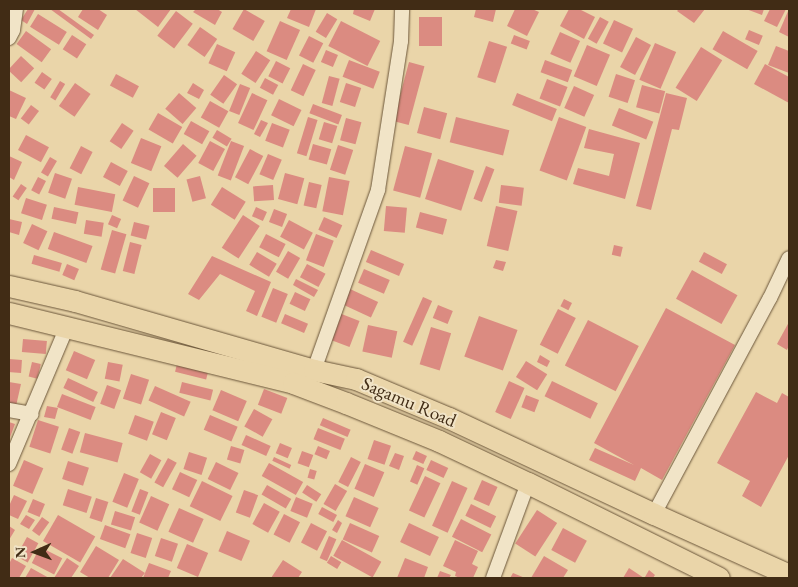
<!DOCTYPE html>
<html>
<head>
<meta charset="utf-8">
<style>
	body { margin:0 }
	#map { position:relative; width:798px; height:587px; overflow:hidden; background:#ead5a9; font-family:"EB Garamond",serif }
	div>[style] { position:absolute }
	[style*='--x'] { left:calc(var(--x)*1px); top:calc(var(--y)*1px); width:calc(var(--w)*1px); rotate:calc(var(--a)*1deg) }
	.building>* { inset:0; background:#db8b81; transform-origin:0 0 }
	.roads { filter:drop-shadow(0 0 1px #6b563a) drop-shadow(0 0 1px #6b563a) }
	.minor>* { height:14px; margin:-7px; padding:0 7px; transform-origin:7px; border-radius:7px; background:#f1e4c7 }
	.highway>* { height:21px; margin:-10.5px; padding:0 10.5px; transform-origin:10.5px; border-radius:10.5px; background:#ead5a9 }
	span { translate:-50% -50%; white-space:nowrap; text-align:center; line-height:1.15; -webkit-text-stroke:4px #f1e4c7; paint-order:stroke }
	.street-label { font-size:19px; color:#412c15 }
	.frame { position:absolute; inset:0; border:10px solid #412c15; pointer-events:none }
	.north { position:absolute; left:10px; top:527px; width:50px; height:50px; -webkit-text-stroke:4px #f1e4c7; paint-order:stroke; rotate:268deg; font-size:14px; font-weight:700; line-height:20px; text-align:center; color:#412c15 }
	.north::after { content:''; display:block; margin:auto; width:18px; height:22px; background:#412c15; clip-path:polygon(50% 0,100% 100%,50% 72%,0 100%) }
</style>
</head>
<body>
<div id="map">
	<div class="building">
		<div style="clip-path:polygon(28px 9px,35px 9px,27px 24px,21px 20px)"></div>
		<div style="clip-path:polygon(50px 9px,58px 9px,94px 35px,91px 39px)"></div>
		<div style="clip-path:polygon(83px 9px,98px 9px,107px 15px,98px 30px,78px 17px)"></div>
		<div style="clip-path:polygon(135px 9px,171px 9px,158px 27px)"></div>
		<div style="clip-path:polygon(196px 9px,217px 9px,222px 12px,215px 25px,193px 12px)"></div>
		<div style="left:244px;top:9px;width:24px;height:23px;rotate:30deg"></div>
		<div style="clip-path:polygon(291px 9px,316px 9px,309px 27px,287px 18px)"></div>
		<div style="clip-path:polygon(354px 9px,375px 9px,370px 21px,353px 14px)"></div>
		<div style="clip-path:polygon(476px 9px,496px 9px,493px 22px,474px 17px)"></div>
		<div style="clip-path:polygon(515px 9px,532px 9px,539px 12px,527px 36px,507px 26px)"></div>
		<div style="clip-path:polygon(569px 9px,579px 9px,595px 17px,584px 39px,560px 26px)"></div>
		<div style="clip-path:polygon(679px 9px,705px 9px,694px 23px,677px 11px)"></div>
		<div style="clip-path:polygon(746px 9px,764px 9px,762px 15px)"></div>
		<div style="clip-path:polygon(770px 9px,786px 9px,777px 27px,764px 21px)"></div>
		<div style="clip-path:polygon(789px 9px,789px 37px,779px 32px)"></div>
		<div style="left:176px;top:11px;width:21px;height:31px;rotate:37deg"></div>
		<div style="left:327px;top:13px;width:12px;height:22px;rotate:31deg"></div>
		<div style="left:38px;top:14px;width:34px;height:15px;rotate:32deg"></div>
		<div style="left:419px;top:17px;width:23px;height:29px"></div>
		<div style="left:600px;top:17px;width:10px;height:25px;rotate:29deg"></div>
		<div style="left:614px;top:20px;width:21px;height:26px;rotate:25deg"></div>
		<div style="left:280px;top:21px;width:22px;height:33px;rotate:24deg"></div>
		<div style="left:341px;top:21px;width:44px;height:28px;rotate:27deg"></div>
		<div style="left:200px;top:27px;width:21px;height:22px;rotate:35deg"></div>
		<div style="left:749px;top:30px;width:15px;height:10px;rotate:23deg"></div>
		<div style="left:26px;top:31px;width:31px;height:16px;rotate:36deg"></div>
		<div style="left:723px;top:31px;width:40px;height:21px;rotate:30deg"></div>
		<div style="left:560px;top:32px;width:22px;height:24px;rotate:24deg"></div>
		<div style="left:72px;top:35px;width:17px;height:17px;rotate:33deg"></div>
		<div style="left:514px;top:35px;width:17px;height:9px;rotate:21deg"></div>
		<div style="left:309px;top:36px;width:16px;height:22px;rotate:27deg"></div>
		<div style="left:636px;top:37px;width:17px;height:34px;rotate:28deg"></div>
		<div style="left:489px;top:41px;width:19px;height:38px;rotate:18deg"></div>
		<div style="left:655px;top:43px;width:23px;height:40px;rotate:23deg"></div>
		<div style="left:217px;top:44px;width:20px;height:21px;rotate:24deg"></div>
		<div style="left:587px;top:45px;width:25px;height:34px;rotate:23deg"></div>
		<div style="clip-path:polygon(776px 46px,789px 51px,789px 73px,768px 65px)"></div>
		<div style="left:701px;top:47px;width:25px;height:48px;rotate:32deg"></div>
		<div style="left:326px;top:50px;width:13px;height:13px;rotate:23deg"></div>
		<div style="left:256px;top:51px;width:17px;height:27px;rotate:33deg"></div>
		<div style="left:21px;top:56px;width:18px;height:19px;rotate:43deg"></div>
		<div style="left:349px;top:60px;width:33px;height:18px;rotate:21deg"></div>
		<div style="left:545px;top:60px;width:29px;height:13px;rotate:20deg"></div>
		<div style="left:276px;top:61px;width:16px;height:17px;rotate:27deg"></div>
		<div style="left:409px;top:62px;width:16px;height:61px;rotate:15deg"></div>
		<div style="left:303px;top:64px;width:14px;height:29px;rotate:25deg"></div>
		<div style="clip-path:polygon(765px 64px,789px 77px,789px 103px,754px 84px)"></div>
		<div style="left:42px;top:72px;width:12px;height:13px;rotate:35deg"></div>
		<div style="left:116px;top:74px;width:26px;height:13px;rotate:28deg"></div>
		<div style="left:616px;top:74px;width:20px;height:24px;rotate:18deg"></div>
		<div style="left:224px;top:75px;width:16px;height:24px;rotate:35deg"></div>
		<div style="left:329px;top:76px;width:11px;height:28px;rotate:15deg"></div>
		<div style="left:265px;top:78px;width:15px;height:11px;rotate:28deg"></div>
		<div style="left:547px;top:79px;width:22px;height:21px;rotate:21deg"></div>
		<div style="left:60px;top:81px;width:6px;height:19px;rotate:31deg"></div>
		<div style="left:75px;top:83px;width:19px;height:28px;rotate:35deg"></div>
		<div style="clip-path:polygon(193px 83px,204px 90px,199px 99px,187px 93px)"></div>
		<div style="left:346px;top:83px;width:16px;height:20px;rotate:18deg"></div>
		<div style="left:240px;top:84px;width:11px;height:29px;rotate:22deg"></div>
		<div style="left:642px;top:85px;width:24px;height:23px;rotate:15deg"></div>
		<div style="left:574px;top:86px;width:22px;height:24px;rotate:24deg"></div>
		<div style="clip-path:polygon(9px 90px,26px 98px,16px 119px,9px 116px)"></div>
		<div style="left:179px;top:93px;width:23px;height:21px;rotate:41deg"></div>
		<div style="left:252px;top:93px;width:17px;height:33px;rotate:25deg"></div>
		<div style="left:517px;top:93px;width:43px;height:13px;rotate:22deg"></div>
		<div style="clip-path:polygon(666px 93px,687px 98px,679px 130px,672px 129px,651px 210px,636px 206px)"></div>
		<div style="left:279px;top:99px;width:25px;height:18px;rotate:26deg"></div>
		<div style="left:210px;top:101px;width:21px;height:19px;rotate:29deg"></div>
		<div style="left:313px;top:104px;width:31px;height:10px;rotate:21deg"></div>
		<div style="left:31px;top:105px;width:10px;height:17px;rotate:37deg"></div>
		<div style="left:424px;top:107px;width:24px;height:27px;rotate:15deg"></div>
		<div style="left:619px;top:108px;width:37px;height:19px;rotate:22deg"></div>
		<div style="left:158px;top:113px;width:28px;height:19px;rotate:30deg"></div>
		<div style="left:308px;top:117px;width:10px;height:38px;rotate:17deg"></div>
		<div style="left:456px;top:117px;width:55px;height:26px;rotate:14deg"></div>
		<div style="left:559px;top:117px;width:29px;height:57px;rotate:20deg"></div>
		<div style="left:346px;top:118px;width:16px;height:23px;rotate:15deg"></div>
		<div style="clip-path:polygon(261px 120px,268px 123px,260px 137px,254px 134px)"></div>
		<div style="left:191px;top:121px;width:21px;height:15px;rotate:29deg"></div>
		<div style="left:324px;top:122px;width:14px;height:18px;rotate:17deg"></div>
		<div style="left:122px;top:123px;width:14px;height:22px;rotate:34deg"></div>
		<div style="left:272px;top:123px;width:19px;height:19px;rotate:21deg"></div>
		<div style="clip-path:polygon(589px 129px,640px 143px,625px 199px,573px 184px,578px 168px,609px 176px,614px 154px,584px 148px)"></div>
		<div style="left:217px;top:130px;width:17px;height:9px;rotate:31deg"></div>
		<div style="left:26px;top:135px;width:26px;height:17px;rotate:28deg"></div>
		<div style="left:141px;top:138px;width:22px;height:27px;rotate:22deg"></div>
		<div style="left:210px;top:141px;width:17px;height:25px;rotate:28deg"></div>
		<div style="left:231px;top:141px;width:14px;height:37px;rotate:21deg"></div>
		<div style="left:183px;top:144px;width:18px;height:29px;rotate:41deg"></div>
		<div style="left:313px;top:144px;width:19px;height:16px;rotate:16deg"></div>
		<div style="left:338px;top:145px;width:16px;height:26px;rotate:18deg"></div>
		<div style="left:81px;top:146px;width:13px;height:25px;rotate:27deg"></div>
		<div style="left:405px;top:146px;width:28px;height:46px;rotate:15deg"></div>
		<div style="left:250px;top:149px;width:15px;height:32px;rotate:28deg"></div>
		<div style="left:268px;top:154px;width:15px;height:22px;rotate:23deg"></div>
		<div style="clip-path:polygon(9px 156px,22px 162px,14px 180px,9px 177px)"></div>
		<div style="left:50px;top:157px;width:8px;height:18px;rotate:30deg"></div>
		<div style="left:438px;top:159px;width:38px;height:42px;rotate:18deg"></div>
		<div style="left:111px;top:162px;width:19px;height:17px;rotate:28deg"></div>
		<div style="left:486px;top:166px;width:9px;height:35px;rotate:21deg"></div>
		<div style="left:55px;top:173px;width:18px;height:21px;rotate:19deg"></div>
		<div style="left:285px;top:173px;width:20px;height:27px;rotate:15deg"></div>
		<div style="left:134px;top:176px;width:17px;height:27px;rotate:25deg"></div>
		<div style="left:200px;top:176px;width:23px;height:14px;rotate:75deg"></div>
		<div style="left:38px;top:177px;width:9px;height:15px;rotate:27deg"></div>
		<div style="left:329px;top:177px;width:21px;height:35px;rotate:11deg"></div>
		<div style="left:309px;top:182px;width:13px;height:24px;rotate:13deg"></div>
		<div style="left:21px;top:184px;width:7px;height:15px;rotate:34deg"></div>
		<div style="left:273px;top:185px;width:15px;height:20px;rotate:86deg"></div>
		<div style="left:501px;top:185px;width:23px;height:18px;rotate:7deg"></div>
		<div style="left:78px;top:187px;width:38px;height:18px;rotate:11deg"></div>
		<div style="left:222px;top:187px;width:28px;height:21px;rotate:32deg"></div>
		<div style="left:153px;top:188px;width:22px;height:24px"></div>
		<div style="left:26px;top:198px;width:22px;height:16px;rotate:18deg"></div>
		<div style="left:386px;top:206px;width:21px;height:25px;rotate:5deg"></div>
		<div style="left:496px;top:206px;width:22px;height:41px;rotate:13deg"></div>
		<div style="left:54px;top:207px;width:25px;height:12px;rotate:12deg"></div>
		<div style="left:256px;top:207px;width:12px;height:10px;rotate:24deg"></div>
		<div style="left:274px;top:209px;width:14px;height:14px;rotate:21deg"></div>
		<div style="left:420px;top:212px;width:28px;height:16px;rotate:15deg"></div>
		<div style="left:112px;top:215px;width:10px;height:10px;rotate:24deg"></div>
		<div style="left:243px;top:215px;width:20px;height:39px;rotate:33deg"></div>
		<div style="left:324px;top:217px;width:20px;height:14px;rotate:24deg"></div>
		<div style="clip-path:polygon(9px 219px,22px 222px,19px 235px,9px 232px)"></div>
		<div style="left:86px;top:220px;width:18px;height:14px;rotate:9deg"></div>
		<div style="left:289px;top:220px;width:27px;height:19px;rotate:28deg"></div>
		<div style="left:134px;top:222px;width:16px;height:14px;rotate:14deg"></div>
		<div style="left:32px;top:224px;width:17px;height:21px;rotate:25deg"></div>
		<div style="left:112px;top:230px;width:15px;height:41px;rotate:16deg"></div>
		<div style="left:54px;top:232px;width:41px;height:18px;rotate:20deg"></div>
		<div style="left:266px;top:234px;width:22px;height:15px;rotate:27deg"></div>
		<div style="left:316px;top:234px;width:19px;height:28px;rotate:21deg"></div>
		<div style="left:130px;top:242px;width:12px;height:30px;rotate:14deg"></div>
		<div style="left:614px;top:245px;width:9px;height:10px;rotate:13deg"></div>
		<div style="left:371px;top:250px;width:36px;height:13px;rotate:23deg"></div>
		<div style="left:288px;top:251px;width:14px;height:24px;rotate:30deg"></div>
		<div style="left:257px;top:252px;width:23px;height:15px;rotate:31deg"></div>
		<div style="left:704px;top:252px;width:26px;height:11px;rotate:28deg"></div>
		<div style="left:34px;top:255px;width:29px;height:9px;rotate:16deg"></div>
		<div style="clip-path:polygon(212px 256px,271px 282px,257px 316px,246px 311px,255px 291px,220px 274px,199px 300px,188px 294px)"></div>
		<div style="clip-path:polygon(496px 260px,506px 262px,503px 271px,493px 268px)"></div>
		<div style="left:67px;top:264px;width:13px;height:12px;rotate:23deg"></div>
		<div style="left:307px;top:264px;width:21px;height:15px;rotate:28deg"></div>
		<div style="left:364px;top:269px;width:28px;height:15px;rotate:23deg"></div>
		<div style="left:692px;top:270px;width:52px;height:33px;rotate:29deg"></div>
		<div style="clip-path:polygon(296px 279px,318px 290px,314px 297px,293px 285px)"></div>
		<div style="left:273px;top:288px;width:16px;height:31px;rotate:22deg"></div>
		<div style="left:350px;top:289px;width:31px;height:17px;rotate:25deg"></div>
		<div style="left:295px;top:292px;width:17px;height:13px;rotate:25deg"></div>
		<div style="left:423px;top:297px;width:10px;height:49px;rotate:24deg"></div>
		<div style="left:564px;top:299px;width:9px;height:8px;rotate:27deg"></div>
		<div style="left:438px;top:305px;width:16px;height:14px;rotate:22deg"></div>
		<div style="clip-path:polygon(666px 308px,735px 345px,662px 480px,641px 468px,635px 481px,589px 460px,595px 448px,634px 465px,594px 443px)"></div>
		<div style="left:558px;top:309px;width:20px;height:40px;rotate:27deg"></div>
		<div style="left:339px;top:313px;width:22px;height:28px;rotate:21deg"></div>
		<div style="left:285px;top:314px;width:25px;height:10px;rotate:23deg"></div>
		<div style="left:479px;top:316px;width:41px;height:43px;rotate:20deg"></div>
		<div style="left:588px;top:320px;width:57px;height:51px;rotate:27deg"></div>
		<div style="clip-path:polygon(789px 322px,789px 345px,787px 350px,777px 344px)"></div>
		<div style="left:368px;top:325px;width:30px;height:27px;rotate:12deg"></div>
		<div style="left:431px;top:327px;width:21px;height:39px;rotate:17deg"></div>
		<div style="left:23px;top:339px;width:24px;height:13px;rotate:5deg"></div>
		<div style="left:74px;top:351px;width:23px;height:21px;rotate:23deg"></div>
		<div style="clip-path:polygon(540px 355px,550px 361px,547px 367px,537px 362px)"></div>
		<div style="left:9px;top:359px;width:13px;height:13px;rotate:4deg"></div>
		<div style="left:526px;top:361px;width:25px;height:19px;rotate:32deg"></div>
		<div style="left:32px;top:362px;width:9px;height:15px;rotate:13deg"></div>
		<div style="left:108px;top:362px;width:15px;height:17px;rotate:11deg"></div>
		<div style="left:177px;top:364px;width:32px;height:8px;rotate:14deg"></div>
		<div style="left:131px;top:374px;width:19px;height:26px;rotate:18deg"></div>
		<div style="left:68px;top:378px;width:33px;height:11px;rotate:25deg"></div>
		<div style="left:509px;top:381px;width:17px;height:34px;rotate:24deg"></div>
		<div style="left:552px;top:381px;width:51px;height:17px;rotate:26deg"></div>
		<div style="clip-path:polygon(9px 382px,21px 384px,16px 406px,9px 405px)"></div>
		<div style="left:182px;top:382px;width:32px;height:11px;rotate:14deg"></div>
		<div style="left:107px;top:385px;width:15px;height:20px;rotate:20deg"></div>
		<div style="left:155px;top:386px;width:39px;height:16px;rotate:24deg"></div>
		<div style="left:264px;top:389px;width:25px;height:17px;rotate:21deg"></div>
		<div style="left:221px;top:390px;width:28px;height:22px;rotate:23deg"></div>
		<div style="clip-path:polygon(756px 392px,777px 403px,782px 393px,789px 397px,789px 455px,761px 507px,742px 496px,750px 481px,717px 463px)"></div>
		<div style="left:62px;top:394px;width:36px;height:14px;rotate:21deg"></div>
		<div style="left:526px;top:395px;width:14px;height:13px;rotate:21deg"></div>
		<div style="clip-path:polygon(47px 406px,58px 408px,55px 419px,44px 417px)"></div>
		<div style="left:254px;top:409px;width:21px;height:20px;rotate:29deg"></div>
		<div style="left:161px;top:412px;width:16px;height:24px;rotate:22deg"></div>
		<div style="left:135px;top:415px;width:20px;height:20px;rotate:20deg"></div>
		<div style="left:210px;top:415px;width:30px;height:16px;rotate:23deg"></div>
		<div style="left:323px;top:418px;width:30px;height:8px;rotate:23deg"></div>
		<div style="left:38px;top:420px;width:22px;height:28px;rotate:18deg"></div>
		<div style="clip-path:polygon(9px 422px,15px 424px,9px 440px)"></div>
		<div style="left:69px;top:428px;width:12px;height:23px;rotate:20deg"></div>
		<div style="left:318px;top:428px;width:29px;height:12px;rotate:22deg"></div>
		<div style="left:85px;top:433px;width:39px;height:20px;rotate:15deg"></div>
		<div style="left:246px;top:435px;width:27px;height:11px;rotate:24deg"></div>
		<div style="left:374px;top:440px;width:18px;height:20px;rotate:19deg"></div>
		<div style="left:280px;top:443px;width:13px;height:11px;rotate:23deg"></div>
		<div style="left:231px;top:446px;width:14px;height:14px;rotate:17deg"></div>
		<div style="left:318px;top:446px;width:13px;height:9px;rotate:23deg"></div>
		<div style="left:302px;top:451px;width:12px;height:13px;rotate:20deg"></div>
		<div style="left:416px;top:451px;width:12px;height:9px;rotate:24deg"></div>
		<div style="left:189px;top:452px;width:19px;height:18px;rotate:18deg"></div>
		<div style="clip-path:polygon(395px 453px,404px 456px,399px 470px,389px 466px)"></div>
		<div style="left:150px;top:454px;width:13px;height:21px;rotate:29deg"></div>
		<div style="left:274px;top:457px;width:19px;height:4px;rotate:25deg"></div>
		<div style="left:351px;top:457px;width:11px;height:28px;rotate:27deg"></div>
		<div style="left:168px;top:458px;width:10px;height:28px;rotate:29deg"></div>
		<div style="left:24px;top:460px;width:21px;height:28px;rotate:23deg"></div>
		<div style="left:431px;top:460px;width:19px;height:11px;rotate:25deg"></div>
		<div style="left:68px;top:461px;width:22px;height:19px;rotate:18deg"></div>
		<div style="left:216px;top:462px;width:25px;height:19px;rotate:26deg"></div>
		<div style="left:269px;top:463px;width:39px;height:15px;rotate:29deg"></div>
		<div style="left:365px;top:464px;width:21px;height:27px;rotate:23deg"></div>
		<div style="left:417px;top:465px;width:8px;height:18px;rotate:23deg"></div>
		<div style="left:310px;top:469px;width:7px;height:9px;rotate:16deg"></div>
		<div style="left:180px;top:472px;width:19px;height:19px;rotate:25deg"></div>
		<div style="left:124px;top:473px;width:16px;height:31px;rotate:22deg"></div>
		<div style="left:425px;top:476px;width:17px;height:38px;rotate:25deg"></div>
		<div style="left:482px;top:480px;width:17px;height:21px;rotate:24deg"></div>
		<div style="left:202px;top:481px;width:34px;height:28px;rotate:26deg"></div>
		<div style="left:452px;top:481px;width:17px;height:49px;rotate:24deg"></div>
		<div style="left:335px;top:484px;width:14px;height:23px;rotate:30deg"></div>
		<div style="left:267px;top:485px;width:28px;height:11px;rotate:30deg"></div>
		<div style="left:307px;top:485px;width:17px;height:9px;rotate:33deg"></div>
		<div style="left:68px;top:489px;width:25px;height:17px;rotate:18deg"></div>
		<div style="left:140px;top:489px;width:9px;height:24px;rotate:21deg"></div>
		<div style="left:244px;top:490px;width:15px;height:24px;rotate:20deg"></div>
		<div style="clip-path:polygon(14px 495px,27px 501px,18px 519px,9px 515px,9px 506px)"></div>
		<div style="left:151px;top:496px;width:20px;height:29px;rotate:24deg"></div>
		<div style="left:296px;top:497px;width:18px;height:15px;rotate:22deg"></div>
		<div style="left:354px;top:497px;width:27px;height:21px;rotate:24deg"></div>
		<div style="left:96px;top:498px;width:13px;height:21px;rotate:18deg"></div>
		<div style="left:33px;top:499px;width:13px;height:14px;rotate:23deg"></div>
		<div style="left:264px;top:503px;width:18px;height:24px;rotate:29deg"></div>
		<div style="left:471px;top:504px;width:28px;height:13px;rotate:26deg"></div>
		<div style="left:322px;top:507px;width:17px;height:8px;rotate:28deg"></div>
		<div style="left:179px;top:508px;width:27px;height:26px;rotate:24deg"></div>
		<div style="left:537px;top:510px;width:24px;height:40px;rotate:33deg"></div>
		<div style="left:115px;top:511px;width:21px;height:14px;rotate:17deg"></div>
		<div style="left:284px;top:514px;width:18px;height:23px;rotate:27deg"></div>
		<div style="clip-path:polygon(26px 515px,35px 520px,29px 529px,20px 524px)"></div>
		<div style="left:58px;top:515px;width:43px;height:30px;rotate:30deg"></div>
		<div style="left:42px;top:517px;width:9px;height:17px;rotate:36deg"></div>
		<div style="left:461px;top:519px;width:34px;height:20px;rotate:27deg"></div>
		<div style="clip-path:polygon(338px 520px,342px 523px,337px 533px,332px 530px)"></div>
		<div style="left:311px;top:523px;width:18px;height:22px;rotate:27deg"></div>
		<div style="left:350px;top:523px;width:32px;height:18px;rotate:24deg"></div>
		<div style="left:409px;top:523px;width:33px;height:21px;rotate:25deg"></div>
		<div style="left:105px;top:525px;width:27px;height:15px;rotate:20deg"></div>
		<div style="clip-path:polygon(9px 526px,15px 530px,9px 540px)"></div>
		<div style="left:563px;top:528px;width:27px;height:25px;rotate:28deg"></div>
		<div style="left:227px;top:531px;width:25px;height:22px;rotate:23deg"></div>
		<div style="left:137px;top:533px;width:16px;height:21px;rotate:18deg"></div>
		<div style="left:329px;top:536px;width:8px;height:24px;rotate:23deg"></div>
		<div style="left:27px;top:537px;width:13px;height:22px;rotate:29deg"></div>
		<div style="left:161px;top:538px;width:18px;height:19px;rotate:19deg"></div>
		<div style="left:342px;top:540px;width:45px;height:18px;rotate:29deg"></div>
		<div style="clip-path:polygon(455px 540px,478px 551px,472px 564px,478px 567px,473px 578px,460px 578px,455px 576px,456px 572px,443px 566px)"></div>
		<div style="left:187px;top:544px;width:23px;height:26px;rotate:23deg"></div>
		<div style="clip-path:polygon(96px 546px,119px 560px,108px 578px,90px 578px,80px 572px)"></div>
		<div style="left:40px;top:547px;width:25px;height:18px;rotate:27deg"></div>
		<div style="left:331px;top:556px;width:12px;height:8px;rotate:31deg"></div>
		<div style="clip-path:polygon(544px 556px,568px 570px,563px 578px,531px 578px)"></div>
		<div style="clip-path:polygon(12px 558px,26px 566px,19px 578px,9px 578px,9px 564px)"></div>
		<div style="clip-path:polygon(67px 558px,79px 566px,71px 578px,54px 578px)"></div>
		<div style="clip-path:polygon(405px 558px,428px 567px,424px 578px,397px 578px)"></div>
		<div style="clip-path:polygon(123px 559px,145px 573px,141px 578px,110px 578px)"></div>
		<div style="clip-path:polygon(283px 560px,302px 572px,298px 578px,271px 578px)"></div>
		<div style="clip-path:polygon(149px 563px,171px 571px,168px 578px,143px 578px)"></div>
		<div style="clip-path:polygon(31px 568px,49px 578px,25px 578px)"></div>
		<div style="clip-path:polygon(629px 568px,644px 578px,623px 578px)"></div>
		<div style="clip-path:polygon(649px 570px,655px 575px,653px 578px,645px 577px)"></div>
		<div style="clip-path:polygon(440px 571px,451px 575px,449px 578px,437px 578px)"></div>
		<div style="clip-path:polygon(513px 573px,525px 578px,510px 578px)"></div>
	</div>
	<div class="roads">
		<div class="minor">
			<div style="--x:9;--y:38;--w:9;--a:-63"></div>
			<div style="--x:13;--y:30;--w:21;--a:-82"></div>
			<div style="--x:314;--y:370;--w:191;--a:-70.4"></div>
			<div style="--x:378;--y:190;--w:151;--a:-81.2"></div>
			<div style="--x:401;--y:41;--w:32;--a:-88"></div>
			<div style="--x:9;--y:410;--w:23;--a:10"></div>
			<div style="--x:9;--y:464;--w:149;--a:-67.1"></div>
			<div style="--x:654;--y:514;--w:245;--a:-61.8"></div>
			<div style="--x:770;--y:298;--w:44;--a:-64.6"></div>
			<div style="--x:493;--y:578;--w:101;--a:-69.8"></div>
		</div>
		<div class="highway">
			<div style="--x:9;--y:286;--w:68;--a:12.8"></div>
			<div style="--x:75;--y:301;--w:249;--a:16.1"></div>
			<div style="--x:314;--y:370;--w:43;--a:12.1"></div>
			<div style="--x:356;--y:379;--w:101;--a:22.8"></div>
			<div style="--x:449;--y:418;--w:226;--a:25.1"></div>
			<div style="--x:654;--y:514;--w:148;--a:24.3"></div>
			<div style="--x:9;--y:313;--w:292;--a:13.8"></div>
			<div style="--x:293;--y:383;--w:57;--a:20.7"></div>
			<div style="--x:346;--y:403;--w:100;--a:22.2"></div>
			<div style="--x:439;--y:441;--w:98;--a:25.3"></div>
			<div style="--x:528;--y:483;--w:213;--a:26.4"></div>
		</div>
	</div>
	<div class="street-label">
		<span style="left:409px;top:402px;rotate:23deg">Sagamu Road</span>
	</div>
	<div class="frame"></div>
	<div class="north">N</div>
</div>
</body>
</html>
